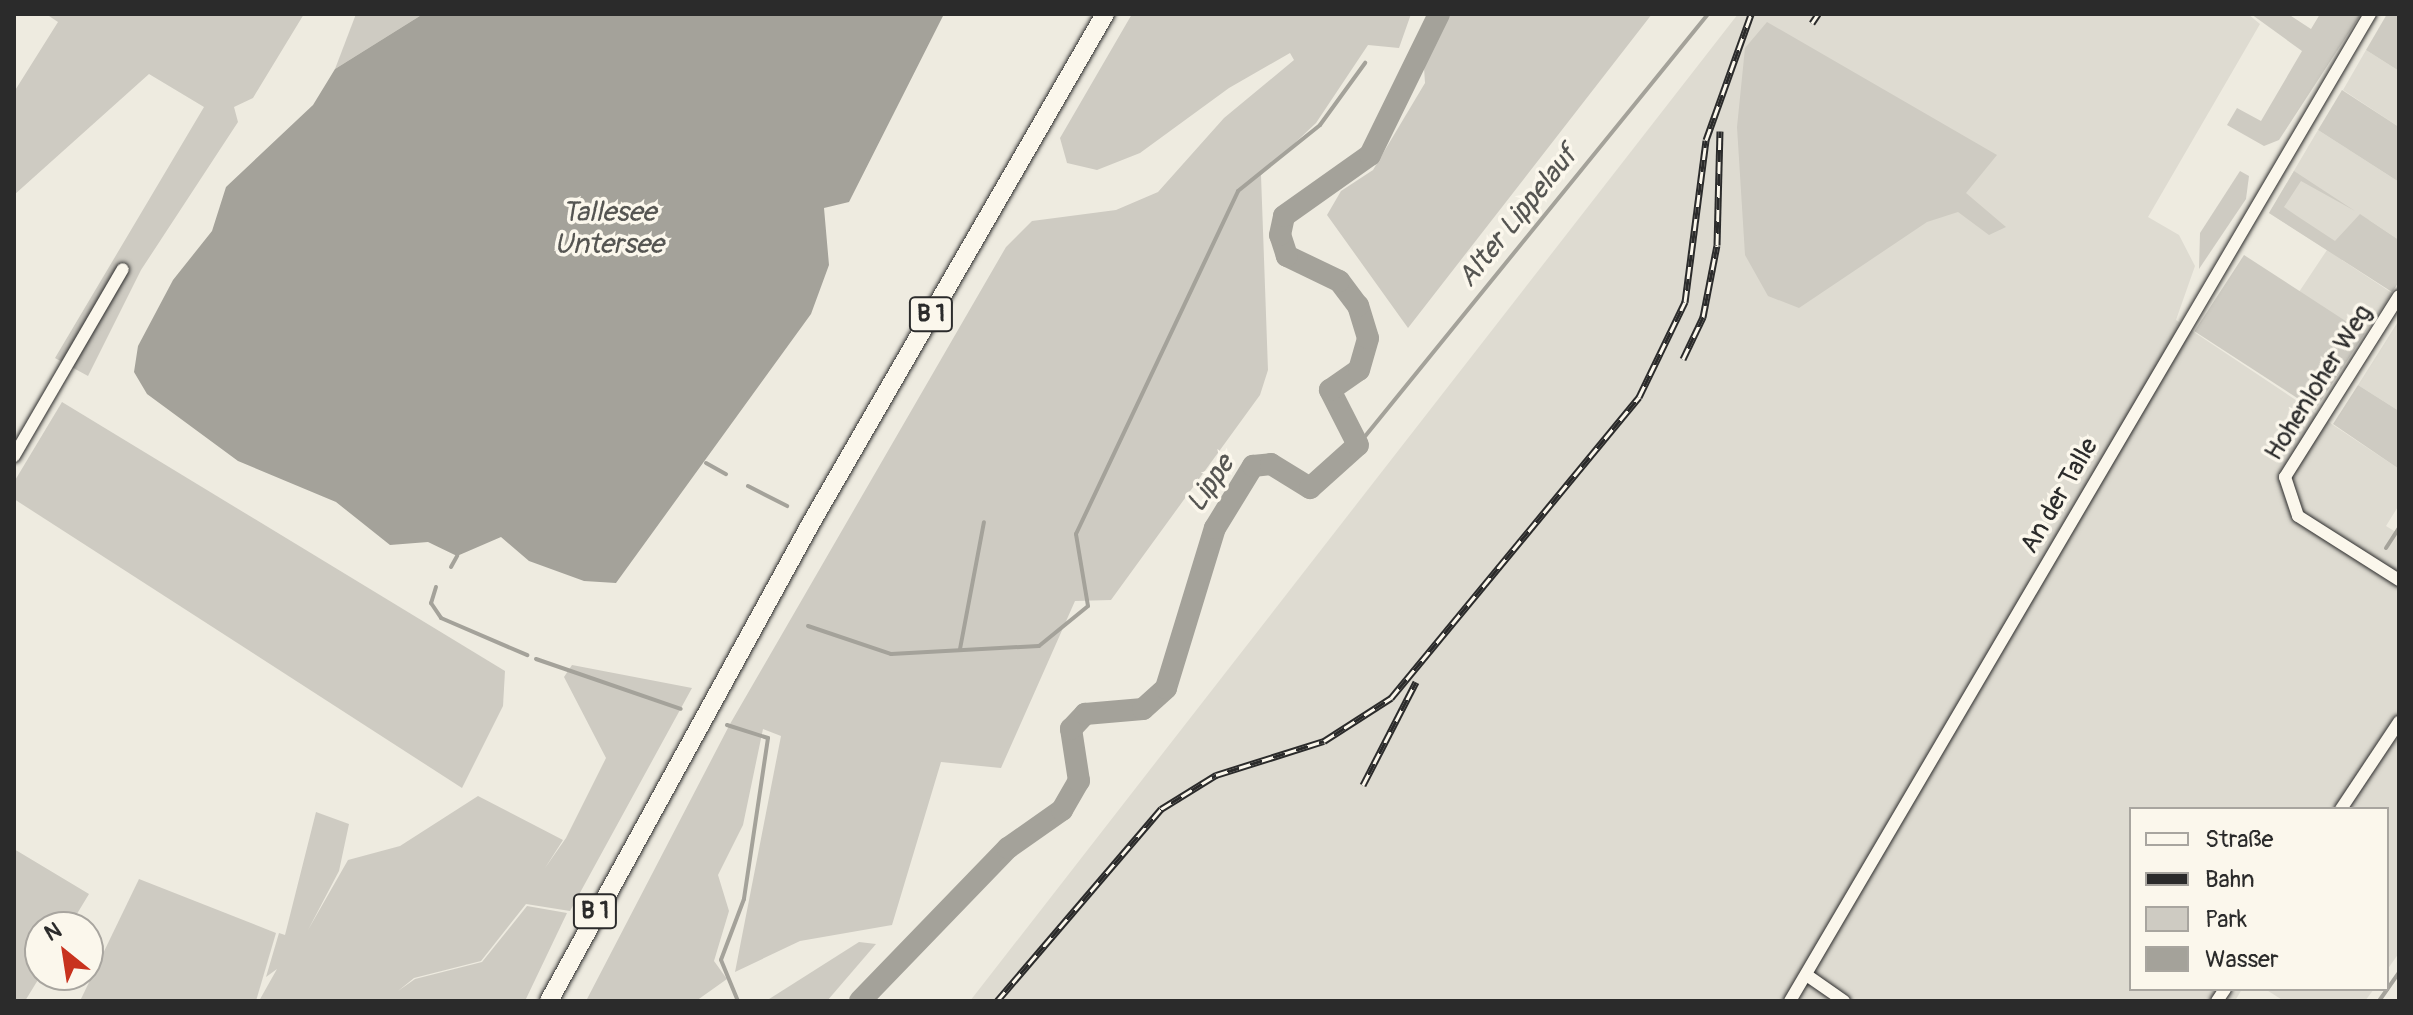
<!DOCTYPE html>
<html>
<head>
<meta charset="utf-8">
<style>
	body { margin:0 }
	#map { position:relative; width:2413px; height:1015px; overflow:hidden; background:#eeebe0; font-family:Pangolin,sans-serif }
	div>[style] { position:absolute }
	[style*='--x'] { left:calc(var(--x)*1px); top:calc(var(--y)*1px); width:calc(var(--w)*1px); rotate:calc(var(--a)*1deg) }
	.built>* { inset:0; background:#dedbd1 }
	.green>* { inset:0; background:#cecbc2; transform-origin:0 0 }
	.water>* { inset:0; background:#a4a29a }
	.stream>* { height:4px; margin:-2px; padding:0 2px; transform-origin:2px; border-radius:2px; background:#a4a29a }
	.river>* { height:22px; margin:-11px; padding:0 11px; transform-origin:11px; border-radius:11px; background:#a4a29a }
	.roads { filter:drop-shadow(0 0 2px #2b2b2b) drop-shadow(0 0 2px #2b2b2b) }
	.minor>* { height:12px; margin:-6px; padding:0 6px; transform-origin:6px; border-radius:6px; background:#fbf7ec }
	.highway>* { height:18px; margin:-9px; padding:0 9px; transform-origin:9px; border-radius:9px; background:#fbf7ec }
	.rail>* { height:7px; margin-top:-3.5px; transform-origin:0; background:repeating-linear-gradient(90deg,#fbf7ec 0 12px,#2b2b2b 0 24px); box-sizing:border-box; border-block:2px solid #2b2b2b }
	span { translate:-50% -50%; white-space:nowrap; text-align:center; line-height:1.15; -webkit-text-stroke:7px #fbf7ec; paint-order:stroke }
	.shield-label span { padding:2px 6px; background:#fbf7ec; border:2px solid; border-radius:6px; -webkit-text-stroke-width:0 }
	.shield-label { font-size:24px; color:#2b2b2b; font-weight:700 }
	.street-label { font-size:26px; color:#2b2b2b }
	.water-label { font-size:28px; color:#555552; font-style:italic }
	.frame { position:absolute; inset:0; border:16px solid #2b2b2b; pointer-events:none }
	.legend { position:absolute; left:2129px; top:807px; width:260px; height:184px; box-sizing:border-box; background:#fbf7ec; border:2px solid #a8a59f; margin:0; padding:10px 14px; list-style:none; font-size:24px; color:#2b2b2b }
	.legend li { display:flex; align-items:center; gap:16px; height:40px }
	.legend b { width:40px; border:2px solid #a8a59f }
	.north { position:absolute; left:24px; top:911px; width:80px; height:80px; box-sizing:border-box; background:#fbf7ec; border:2px solid #a8a59f; border-radius:50%; rotate:330deg; font-size:22px; font-weight:700; line-height:32px; text-align:center; color:#2b2b2b }
	.north::after { content:''; display:block; margin:auto; width:28px; height:36px; background:#c8321e; clip-path:polygon(50% 0,100% 100%,50% 72%,0 100%) }
</style>
</head>
<body>
<div id="map">
	<div class="built">
		<div style="clip-path:polygon(1738px 14px,2248px 14px,2260px 24px,2148px 217px,2179px 235px,2195px 266px,2176px 320px,2399px 469px,2399px 505px,2386px 526px,2399px 534px,2399px 953px,2387px 970px,2387px 809px,2131px 809px,2131px 989px,2242px 989px,2235px 1001px,970px 1001px)"></div>
		<div style="clip-path:polygon(2366px 50px,2399px 71px,2399px 127px,2343px 90px)"></div>
		<div style="clip-path:polygon(2318px 130px,2399px 182px,2399px 240px,2369px 220px,2342px 260px,2392px 293px,2364px 334px,2299px 292px,2327px 250px,2269px 213px)"></div>
		<div style="clip-path:polygon(2399px 320px,2399px 411px,2358px 385px)"></div>
		<div style="clip-path:polygon(2265px 989px,2374px 989px,2365px 1001px,2284px 1001px)"></div>
	</div>
	<div class="green">
		<div style="clip-path:polygon(46px 14px,304px 14px,253px 98px,234px 107px,238px 122px,141px 270px,88px 376px,55px 358px,204px 107px,149px 74px,14px 195px,14px 92px,58px 22px)"></div>
		<div style="clip-path:polygon(356px 14px,423px 14px,335px 69px)"></div>
		<div style="clip-path:polygon(1132px 14px,1411px 14px,1399px 48px,1368px 45px,1316px 123px,1261px 175px,1268px 370px,1260px 395px,1111px 600px,1075px 601px,1001px 768px,941px 762px,892px 925px,800px 941px,735px 972px,781px 736px,763px 729px,743px 825px,718px 875px,729px 911px,714px 961px,727px 979px,696px 1001px,586px 1001px,730px 724px,1006px 247px,1032px 221px,1116px 210px,1158px 192px,1224px 118px,1294px 60px,1290px 53px,1229px 88px,1140px 153px,1097px 170px,1067px 163px,1060px 138px)"></div>
		<div style="clip-path:polygon(1447px 14px,1652px 14px,1408px 328px,1327px 215px,1341px 191px,1373px 170px,1425px 83px,1423px 52px)"></div>
		<div style="clip-path:polygon(2251px 14px,2288px 14px,2311px 29px,2320px 14px,2361px 14px,2279px 140px,2264px 146px,2227px 125px,2237px 108px,2261px 121px,2302px 51px)"></div>
		<div style="clip-path:polygon(2387px 14px,2399px 14px,2399px 71px,2366px 50px)"></div>
		<div style="clip-path:polygon(1767px 22px,1997px 155px,1966px 193px,2006px 227px,1989px 235px,1958px 212px,1927px 222px,1799px 308px,1768px 296px,1745px 255px,1737px 127px,1745px 48px)"></div>
		<div style="clip-path:polygon(2342px 90px,2399px 127px,2399px 182px,2318px 130px)"></div>
		<div style="clip-path:polygon(2240px 171px,2249px 176px,2246px 199px,2199px 269px,2200px 233px)"></div>
		<div style="clip-path:polygon(2294px 171px,2355px 211px,2301px 181px,2284px 207px,2297px 216px,2335px 241px,2360px 214px,2399px 240px,2399px 282px,2392px 292px,2269px 213px)"></div>
		<div style="left:2244px;top:255px;width:144px;height:91px;rotate:33deg"></div>
		<div style="clip-path:polygon(2358px 385px,2399px 411px,2399px 469px,2333px 424px)"></div>
		<div style="clip-path:polygon(62px 402px,505px 671px,503px 706px,462px 788px,14px 499px,14px 482px)"></div>
		<div style="clip-path:polygon(572px 665px,692px 688px,570px 911px,526px 904px,481px 961px,414px 978px,398px 991px,415px 979px,482px 962px,527px 906px,567px 913px,525px 1001px,259px 1001px,277px 969px,266px 977px,279px 933px,285px 935px,316px 812px,349px 824px,339px 871px,308px 930px,348px 860px,400px 846px,478px 796px,563px 840px,545px 868px,566px 838px,606px 758px,564px 677px)"></div>
		<div style="clip-path:polygon(14px 849px,89px 894px,69px 927px,40px 927px,41px 975px,25px 1001px,14px 1001px)"></div>
		<div style="clip-path:polygon(139px 879px,276px 933px,256px 1001px,80px 1001px)"></div>
		<div style="clip-path:polygon(859px 942px,876px 944px,827px 1001px,766px 1001px)"></div>
	</div>
	<div class="water">
		<div style="clip-path:polygon(423px 14px,944px 14px,849px 202px,824px 208px,829px 265px,811px 314px,616px 583px,584px 581px,529px 561px,501px 537px,457px 556px,428px 542px,390px 545px,336px 502px,238px 461px,147px 394px,134px 372px,138px 346px,173px 280px,212px 231px,226px 187px,313px 105px,335px 69px)"></div>
	</div>
	<div class="stream">
		<div style="--x:1358;--y:445;--w:555;--a:-50.92"></div>
		<div style="--x:706;--y:463;--w:23;--a:29"></div>
		<div style="--x:748;--y:486;--w:44;--a:27.1"></div>
		<div style="--x:2386;--y:548;--w:24;--a:-57"></div>
		<div style="--x:451;--y:567;--w:13;--a:-61"></div>
		<div style="--x:436;--y:587;--w:17;--a:107"></div>
		<div style="--x:431;--y:603;--w:18;--a:56"></div>
		<div style="--x:441;--y:618;--w:94;--a:23.3"></div>
		<div style="--x:808;--y:626;--w:88;--a:18.6"></div>
		<div style="--x:891;--y:654;--w:148;--a:-3.1"></div>
		<div style="--x:1039;--y:646;--w:63;--a:-39.2"></div>
		<div style="--x:1088;--y:606;--w:73;--a:-99.5"></div>
		<div style="--x:1076;--y:534;--w:379;--a:-64.7"></div>
		<div style="--x:1238;--y:191;--w:105;--a:-38.8"></div>
		<div style="--x:1320;--y:125;--w:77;--a:-54"></div>
		<div style="--x:960;--y:649;--w:129;--a:-79.3"></div>
		<div style="--x:536;--y:659;--w:153;--a:19"></div>
		<div style="--x:727;--y:725;--w:43;--a:17.6"></div>
		<div style="--x:768;--y:738;--w:163;--a:98.5"></div>
		<div style="--x:744;--y:899;--w:65;--a:110.7"></div>
		<div style="--x:721;--y:960;--w:44;--a:67.5"></div>
		<div style="--x:2379;--y:1001;--w:35;--a:-55"></div>
	</div>
	<div class="river">
		<div style="--x:860;--y:1001;--w:213;--a:-46"></div>
		<div style="--x:1008;--y:848;--w:66;--a:-35.1"></div>
		<div style="--x:1062;--y:810;--w:34;--a:-60"></div>
		<div style="--x:1079;--y:781;--w:53;--a:-98.7"></div>
		<div style="--x:1071;--y:729;--w:21;--a:-47"></div>
		<div style="--x:1085;--y:714;--w:58;--a:-4.9"></div>
		<div style="--x:1143;--y:709;--w:31;--a:-42"></div>
		<div style="--x:1166;--y:688;--w:167;--a:-73"></div>
		<div style="--x:1215;--y:528;--w:73;--a:-58.5"></div>
		<div style="--x:1253;--y:466;--w:18;--a:-6"></div>
		<div style="--x:1271;--y:464;--w:46;--a:31.6"></div>
		<div style="--x:1310;--y:488;--w:64;--a:-41.9"></div>
		<div style="--x:1358;--y:445;--w:62;--a:-117"></div>
		<div style="--x:1330;--y:390;--w:35;--a:-35"></div>
		<div style="--x:1359;--y:370;--w:33;--a:-74"></div>
		<div style="--x:1368;--y:338;--w:34;--a:-107"></div>
		<div style="--x:1358;--y:306;--w:31;--a:-127"></div>
		<div style="--x:1339;--y:281;--w:58;--a:-154.3"></div>
		<div style="--x:1287;--y:256;--w:22;--a:-108"></div>
		<div style="--x:1280;--y:235;--w:19;--a:-78"></div>
		<div style="--x:1284;--y:216;--w:105;--a:-35.3"></div>
		<div style="--x:1370;--y:155;--w:157;--a:-63.9"></div>
	</div>
	<div class="roads">
		<div class="minor">
			<div style="--x:2399;--y:296;--w:214;--a:122.2"></div>
			<div style="--x:2285;--y:477;--w:41;--a:71.6"></div>
			<div style="--x:2298;--y:516;--w:120;--a:32.4"></div>
			<div style="--x:14;--y:456;--w:216;--a:-59.8"></div>
			<div style="--x:2341;--y:809;--w:105;--a:-56.3"></div>
			<div style="--x:1808;--y:976;--w:44;--a:34.8"></div>
			<div style="--x:1790;--y:1001;--w:1145;--a:-59.56"></div>
			<div style="--x:2217;--y:1001;--w:14;--a:-56"></div>
		</div>
		<div class="highway">
			<div style="--x:549;--y:1001;--w:545;--a:-61.27"></div>
			<div style="--x:811;--y:523;--w:588;--a:-59.99"></div>
		</div>
	</div>
	<div class="rail">
		<div style="--x:1812;--y:23;--w:11;--a:-56"></div>
		<div style="--x:1683;--y:359;--w:47;--a:-64.5"></div>
		<div style="--x:1703;--y:317;--w:73;--a:-79"></div>
		<div style="--x:1717;--y:245;--w:114;--a:-88.5"></div>
		<div style="--x:1363;--y:785;--w:116;--a:-62.8"></div>
		<div style="--x:997;--y:1001;--w:253;--a:-49.5"></div>
		<div style="--x:1161;--y:809;--w:65;--a:-31.7"></div>
		<div style="--x:1216;--y:775;--w:113;--a:-17.5"></div>
		<div style="--x:1324;--y:741;--w:80;--a:-32.7"></div>
		<div style="--x:1391;--y:698;--w:390;--a:-50.5"></div>
		<div style="--x:1639;--y:397;--w:106;--a:-64.2"></div>
		<div style="--x:1685;--y:302;--w:163;--a:-82.6"></div>
		<div style="--x:1706;--y:140;--w:134;--a:-70.3"></div>
	</div>
	<div class="shield-label">
		<span style="left:931px;top:314px">B 1</span>
		<span style="left:595px;top:911px">B 1</span>
	</div>
	<div class="street-label">
		<span style="left:2319px;top:383px;rotate:-58deg">Hohenloher Weg</span>
		<span style="left:2060px;top:496px;rotate:-60deg">An der Talle</span>
	</div>
	<div class="water-label">
		<span style="left:609px;top:229px">Tallesee<br>Untersee</span>
		<span style="left:1518px;top:217px;rotate:-51deg">Alter Lippelauf</span>
		<span style="left:1211px;top:484px;rotate:-56deg">Lippe</span>
	</div>
	<div class="frame"></div>
	<ul class="legend">
	<li><b style="height:10px;background:#fbf7ec"></b>Straße</li>
	<li><b style="height:10px;background:#2b2b2b"></b>Bahn</li>
	<li><b style="height:22px;background:#cecbc2"></b>Park</li>
	<li><b style="height:22px;background:#a4a29a"></b>Wasser</li>
	</ul>
	<div class="north">N</div>
</div>
</body>
</html>
